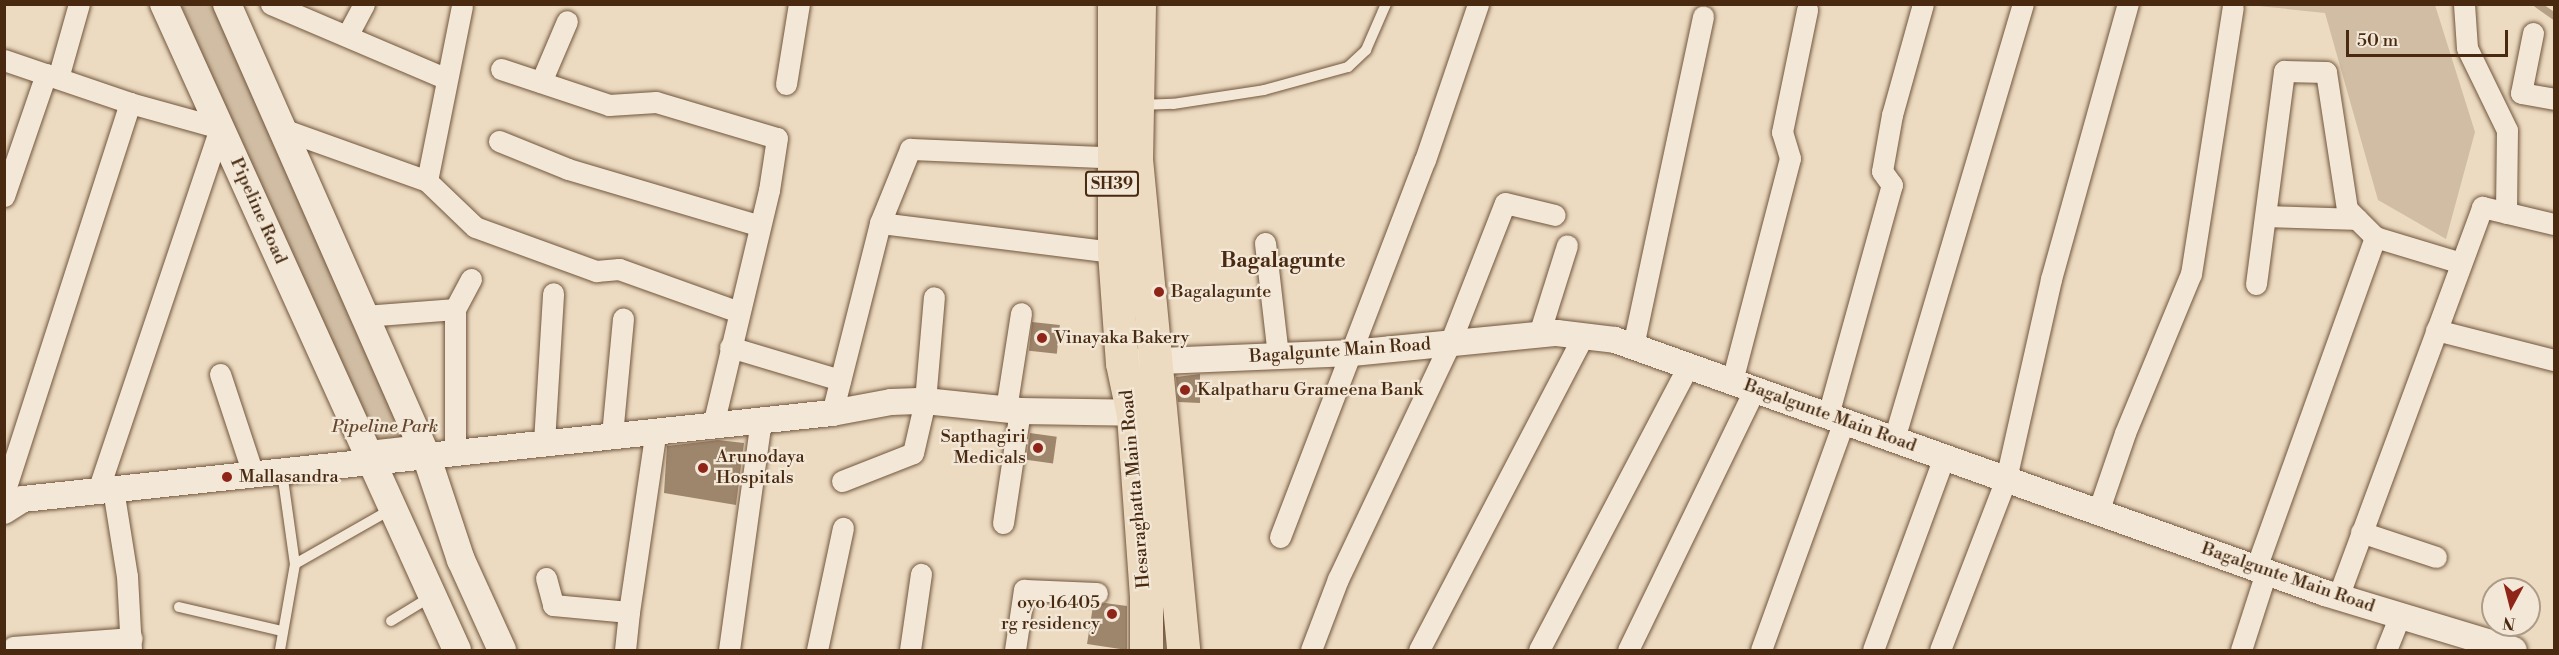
<!DOCTYPE html>
<html>
<head>
<meta charset="utf-8">
<style>
	body { margin:0 }
	#map { position:relative; width:2559px; height:655px; overflow:hidden; background:#ecdbc1; font-family:"Libre Bodoni",serif }
	div>[style] { position:absolute }
	[style*='--x'] { left:calc(var(--x)*1px); top:calc(var(--y)*1px); width:calc(var(--w)*1px); rotate:calc(var(--a)*1deg) }
	.green>* { inset:0; background:#d0bda3 }
	.stream>* { height:7px; margin:-3.5px; padding:0 3.5px; transform-origin:3.5px; border-radius:3.5px; background:#b59f85 }
	.building>* { inset:0; background:#9e866d; transform-origin:0 0 }
	.roads { filter:drop-shadow(0 0 2px #72563d) drop-shadow(0 0 2px #72563d) }
	.service>* { height:10px; margin:-5px; padding:0 5px; transform-origin:5px; border-radius:5px; background:#f3e8d7 }
	.pedestrian>* { height:15px; margin:-7.5px; padding:0 7.5px; transform-origin:7.5px; border-radius:7.5px; background:#f3e8d7 }
	.minor>* { height:21px; margin:-10.5px; padding:0 10.5px; transform-origin:10.5px; border-radius:10.5px; background:#f3e8d7 }
	.tertiary>* { height:26px; margin:-13px; padding:0 13px; transform-origin:13px; border-radius:13px; background:#f3e8d7 }
	.secondary>* { height:28px; margin:-14px; padding:0 14px; transform-origin:14px; border-radius:14px; background:#f3e8d7 }
	.primary>* { height:33px; margin:-16.5px; padding:0 16.5px; transform-origin:16.5px; border-radius:16.5px; background:#ecdbc1 }
	.dots>* { width:16px; height:16px; translate:-50% -50%; box-sizing:border-box; border:3px solid #f3e8d7; border-radius:50% }
	span { translate:-50% -50%; white-space:nowrap; text-align:center; line-height:1.15; -webkit-text-stroke:4.5px #f3e8d7; paint-order:stroke }
	.shield-label span { padding:2px 4px; background:#f3e8d7; border:2px solid; border-radius:4px; -webkit-text-stroke-width:0 }
	.shield-label { font-size:16px; color:#492a11; font-weight:700 }
	.street-label { font-size:18px; color:#492a11 }
	.poi-label { font-size:18px; color:#492a11 }
	.left { translate:0 -50%; text-align:left }
	.right { translate:-100% -50%; text-align:right }
	.park-label { font-size:18px; color:#64472e; font-style:italic }
	.quarter-label { font-size:21px; color:#492a11; font-weight:700 }
	.frame { position:absolute; inset:0; border:6px solid #492a11; pointer-events:none }
	.north { position:absolute; left:2481px; top:577px; width:60px; height:60px; box-sizing:border-box; background:#f3e8d7; border:2px solid #af9c88; border-radius:50%; rotate:187deg; font-size:16px; font-weight:700; line-height:24px; text-align:center; color:#492a11 }
	.north::after { content:''; display:block; margin:auto; width:21px; height:27px; background:#8f2418; clip-path:polygon(50% 0,100% 100%,50% 72%,0 100%) }
	.scale { position:absolute; left:2346px; top:30px; width:162px; height:27px; box-sizing:border-box; border:3px solid #492a11; border-top:0; padding-left:8px; font-size:18px; line-height:21px; white-space:nowrap; color:#492a11; -webkit-text-stroke:4px #f3e8d7; paint-order:stroke }
</style>
</head>
<body>
<div id="map">
	<div class="green">
		<div style="clip-path:polygon(181px 5px,221px 5px,418px 447px,373px 453px)"></div>
		<div style="clip-path:polygon(2249px 5px,2435px 5px,2475px 132px,2446px 239px,2378px 200px,2325px 13px)"></div>
	</div>
	<div class="stream">
		<div style="--x:2537;--y:4;--w:21;--a:35"></div>
	</div>
	<div class="building">
		<div style="left:1032px;top:322px;width:28px;height:29px;rotate:6deg"></div>
		<div style="clip-path:polygon(1200px 374px,1200px 403px,1178px 402px,1176px 377px)"></div>
		<div style="left:1030px;top:433px;width:27px;height:27px;rotate:8deg"></div>
		<div style="clip-path:polygon(718px 440px,744px 443px,736px 505px,664px 493px,667px 446px)"></div>
		<div style="clip-path:polygon(1105px 603px,1127px 606px,1127px 650px,1087px 644px,1093px 606px)"></div>
	</div>
	<div class="roads">
		<div class="service">
			<div style="--x:1140;--y:105;--w:33;--a:-2"></div>
			<div style="--x:1173;--y:104;--w:92;--a:-8.7"></div>
			<div style="--x:1264;--y:90;--w:87;--a:-15.3"></div>
			<div style="--x:1348;--y:67;--w:25;--a:-43"></div>
			<div style="--x:1366;--y:50;--w:50;--a:-66.5"></div>
			<div style="--x:282;--y:472;--w:93;--a:82"></div>
			<div style="--x:179;--y:607;--w:106;--a:13.1"></div>
			<div style="--x:391;--y:621;--w:48;--a:-31.4"></div>
			<div style="--x:280;--y:650;--w:87;--a:-80.1"></div>
			<div style="--x:295;--y:564;--w:112;--a:-29.6"></div>
		</div>
		<div class="pedestrian">
			<div style="--x:368;--y:448;--w:45;--a:-6.3"></div>
			<div style="--x:413;--y:443;--w:13;--a:-113"></div>
		</div>
		<div class="minor">
			<div style="--x:271;--y:4;--w:191;--a:23.1"></div>
			<div style="--x:2464;--y:4;--w:44;--a:86.1"></div>
			<div style="--x:2467;--y:48;--w:91;--a:64"></div>
			<div style="--x:2507;--y:130;--w:83;--a:90.7"></div>
			<div style="--x:2533;--y:33;--w:61;--a:101.3"></div>
			<div style="--x:2521;--y:93;--w:34;--a:10"></div>
			<div style="--x:347;--y:36;--w:36;--a:-62"></div>
			<div style="--x:4;--y:60;--w:133;--a:18.8"></div>
			<div style="--x:130;--y:103;--w:93;--a:15.5"></div>
			<div style="--x:220;--y:128;--w:383;--a:108.6"></div>
			<div style="--x:501;--y:69;--w:114;--a:18.4"></div>
			<div style="--x:609;--y:105;--w:47;--a:-3.7"></div>
			<div style="--x:656;--y:102;--w:126;--a:16.6"></div>
			<div style="--x:777;--y:138;--w:53;--a:98.7"></div>
			<div style="--x:769;--y:190;--w:242;--a:103.4"></div>
			<div style="--x:58;--y:78;--w:77;--a:-74.2"></div>
			<div style="--x:541;--y:82;--w:66;--a:-66.9"></div>
			<div style="--x:786;--y:84;--w:81;--a:-80.8"></div>
			<div style="--x:282;--y:129;--w:154;--a:19.7"></div>
			<div style="--x:427;--y:181;--w:66;--a:43.8"></div>
			<div style="--x:475;--y:227;--w:129;--a:20"></div>
			<div style="--x:596;--y:271;--w:23;--a:-5"></div>
			<div style="--x:619;--y:269;--w:127;--a:19.7"></div>
			<div style="--x:499;--y:141;--w:74;--a:22.1"></div>
			<div style="--x:568;--y:169;--w:200;--a:16.5"></div>
			<div style="--x:427;--y:181;--w:178;--a:-78.7"></div>
			<div style="--x:4;--y:196;--w:129;--a:-71"></div>
			<div style="--x:2267;--y:216;--w:90;--a:1.9"></div>
			<div style="--x:880;--y:223;--w:236;--a:7.1"></div>
			<div style="--x:1265;--y:243;--w:114;--a:83.4"></div>
			<div style="--x:2256;--y:284;--w:215;--a:-82.5"></div>
			<div style="--x:2284;--y:71;--w:42;--a:1.4"></div>
			<div style="--x:2326;--y:72;--w:139;--a:81.3"></div>
			<div style="--x:2347;--y:209;--w:40;--a:45"></div>
			<div style="--x:455;--y:309;--w:34;--a:-62"></div>
			<div style="--x:365;--y:316;--w:90;--a:-4.4"></div>
			<div style="--x:455;--y:309;--w:142;--a:90"></div>
			<div style="--x:2436;--y:330;--w:122;--a:14.3"></div>
			<div style="--x:1539;--y:334;--w:93;--a:-72.5"></div>
			<div style="--x:1633;--y:346;--w:337;--a:-78"></div>
			<div style="--x:730;--y:347;--w:115;--a:16.7"></div>
			<div style="--x:220;--y:374;--w:105;--a:71.7"></div>
			<div style="--x:1732;--y:381;--w:230;--a:-75.4"></div>
			<div style="--x:1790;--y:158;--w:27;--a:-107"></div>
			<div style="--x:1782;--y:132;--w:125;--a:-78.4"></div>
			<div style="--x:1006;--y:409;--w:97;--a:-81.1"></div>
			<div style="--x:832;--y:413;--w:196;--a:-75.8"></div>
			<div style="--x:880;--y:223;--w:80;--a:-67.9"></div>
			<div style="--x:910;--y:149;--w:216;--a:2.4"></div>
			<div style="--x:1828;--y:415;--w:239;--a:-74.5"></div>
			<div style="--x:1892;--y:185;--w:17;--a:-126"></div>
			<div style="--x:1882;--y:171;--w:57;--a:-79.9"></div>
			<div style="--x:1892;--y:115;--w:115;--a:-74.4"></div>
			<div style="--x:612;--y:435;--w:117;--a:-84.6"></div>
			<div style="--x:1894;--y:439;--w:454;--a:-73.5"></div>
			<div style="--x:544;--y:442;--w:149;--a:-86.5"></div>
			<div style="--x:842;--y:481;--w:76;--a:-21.5"></div>
			<div style="--x:913;--y:453;--w:53;--a:-77"></div>
			<div style="--x:925;--y:401;--w:104;--a:-85.1"></div>
			<div style="--x:113;--y:489;--w:88;--a:80.9"></div>
			<div style="--x:127;--y:576;--w:74;--a:86.9"></div>
			<div style="--x:4;--y:493;--w:410;--a:-72.1"></div>
			<div style="--x:2098;--y:512;--w:83;--a:-71.1"></div>
			<div style="--x:2125;--y:433;--w:172;--a:-67.5"></div>
			<div style="--x:2191;--y:274;--w:270;--a:-81.1"></div>
			<div style="--x:1003;--y:523;--w:113;--a:-81.4"></div>
			<div style="--x:2361;--y:532;--w:79;--a:18.4"></div>
			<div style="--x:1280;--y:537;--w:404;--a:-69"></div>
			<div style="--x:1425;--y:160;--w:165;--a:-71.2"></div>
			<div style="--x:2256;--y:568;--w:352;--a:-70.2"></div>
			<div style="--x:2375;--y:237;--w:90;--a:16.8"></div>
			<div style="--x:546;--y:578;--w:28;--a:75"></div>
			<div style="--x:553;--y:605;--w:76;--a:5.3"></div>
			<div style="--x:629;--y:612;--w:38;--a:96"></div>
			<div style="--x:2338;--y:597;--w:416;--a:-69.7"></div>
			<div style="--x:2482;--y:207;--w:74;--a:13.3"></div>
			<div style="--x:629;--y:612;--w:184;--a:-81.6"></div>
			<div style="--x:13;--y:647;--w:119;--a:-4.3"></div>
			<div style="--x:729;--y:650;--w:232;--a:-82.1"></div>
			<div style="--x:817;--y:650;--w:125;--a:-78"></div>
			<div style="--x:910;--y:650;--w:77;--a:-81.8"></div>
			<div style="--x:1015;--y:650;--w:61;--a:-81.5"></div>
			<div style="--x:1024;--y:590;--w:73;--a:2.4"></div>
			<div style="--x:1311;--y:650;--w:76;--a:-69.2"></div>
			<div style="--x:1338;--y:579;--w:261;--a:-64.6"></div>
			<div style="--x:1450;--y:343;--w:150;--a:-68.6"></div>
			<div style="--x:1505;--y:203;--w:51;--a:13.5"></div>
			<div style="--x:1419;--y:650;--w:354;--a:-62.4"></div>
			<div style="--x:1539;--y:650;--w:321;--a:-62.3"></div>
			<div style="--x:1628;--y:650;--w:290;--a:-64.1"></div>
			<div style="--x:1761;--y:650;--w:244;--a:-70.1"></div>
			<div style="--x:1873;--y:650;--w:206;--a:-69.8"></div>
			<div style="--x:1940;--y:650;--w:183;--a:-68.9"></div>
			<div style="--x:2006;--y:479;--w:205;--a:-77.3"></div>
			<div style="--x:2051;--y:279;--w:286;--a:-74.4"></div>
			<div style="--x:2241;--y:650;--w:82;--a:-72.2"></div>
			<div style="--x:2386;--y:650;--w:37;--a:-68"></div>
		</div>
		<div class="tertiary">
			<div style="--x:1137;--y:362;--w:215;--a:-2.4"></div>
			<div style="--x:1352;--y:353;--w:206;--a:-5.6"></div>
			<div style="--x:1557;--y:333;--w:58;--a:6.9"></div>
			<div style="--x:1615;--y:340;--w:754;--a:19.61"></div>
			<div style="--x:2325;--y:593;--w:197;--a:16.8"></div>
			<div style="--x:4;--y:511;--w:22;--a:-32"></div>
			<div style="--x:23;--y:499;--w:814;--a:-6.07"></div>
			<div style="--x:832;--y:413;--w:60;--a:-10.6"></div>
			<div style="--x:891;--y:402;--w:34;--a:-2"></div>
			<div style="--x:925;--y:401;--w:96;--a:6"></div>
			<div style="--x:1020;--y:411;--w:130;--a:0.9"></div>
		</div>
		<div class="secondary">
			<div style="--x:164;--y:4;--w:709;--a:65.6"></div>
			<div style="--x:227;--y:4;--w:493;--a:66.2"></div>
			<div style="--x:426;--y:455;--w:111;--a:71.6"></div>
			<div style="--x:461;--y:560;--w:99;--a:65.5"></div>
		</div>
		<div class="primary">
			<div style="--x:1114;--y:4;--w:248;--a:90"></div>
			<div style="--x:1114;--y:252;--w:111;--a:85.9"></div>
			<div style="--x:1122;--y:363;--w:53;--a:78.1"></div>
			<div style="--x:1133;--y:415;--w:183;--a:85.9"></div>
			<div style="--x:1146;--y:598;--w:52;--a:90"></div>
			<div style="--x:1139;--y:4;--w:155;--a:91.1"></div>
			<div style="--x:1136;--y:159;--w:493;--a:84.5"></div>
		</div>
	</div>
	<div class="dots">
		<div style="left:1159px;top:292px;background:#8f2418"></div>
		<div style="left:1042px;top:338px;background:#8f2418"></div>
		<div style="left:1185px;top:390px;background:#8f2418"></div>
		<div style="left:1038px;top:448px;background:#8f2418"></div>
		<div style="left:703px;top:468px;background:#8f2418"></div>
		<div style="left:227px;top:477px;background:#8f2418"></div>
		<div style="left:1112px;top:614px;background:#8f2418"></div>
	</div>
	<div class="shield-label">
		<span style="left:1112px;top:184px">SH39</span>
	</div>
	<div class="street-label">
		<span style="left:258px;top:211px;rotate:66deg">Pipeline Road</span>
		<span style="left:1340px;top:351px;rotate:-4deg">Bagalgunte Main Road</span>
		<span style="left:1830px;top:416px;rotate:20deg">Bagalgunte Main Road</span>
		<span style="left:1136px;top:489px;rotate:-95deg">Hesaraghatta Main Road</span>
		<span style="left:2288px;top:578px;rotate:19deg">Bagalgunte Main Road</span>
	</div>
	<div class="poi-label">
		<span class="left" style="left:1171px;top:292px">Bagalagunte</span>
		<span class="left" style="left:1054px;top:338px">Vinayaka Bakery</span>
		<span class="left" style="left:1197px;top:390px">Kalpatharu Grameena Bank</span>
		<span class="right" style="left:1026px;top:448px">Sapthagiri<br>Medicals</span>
		<span class="left" style="left:716px;top:468px">Arunodaya<br>Hospitals</span>
		<span class="left" style="left:239px;top:477px">Mallasandra</span>
		<span class="right" style="left:1100px;top:614px">oyo 16405<br>rg residency</span>
	</div>
	<div class="park-label">
		<span style="left:385px;top:427px">Pipeline Park</span>
	</div>
	<div class="quarter-label">
		<span style="left:1283px;top:261px">Bagalagunte</span>
	</div>
	<div class="frame"></div>
	<div class="north">N</div>
	<div class="scale">50 m</div>
</div>
</body>
</html>
